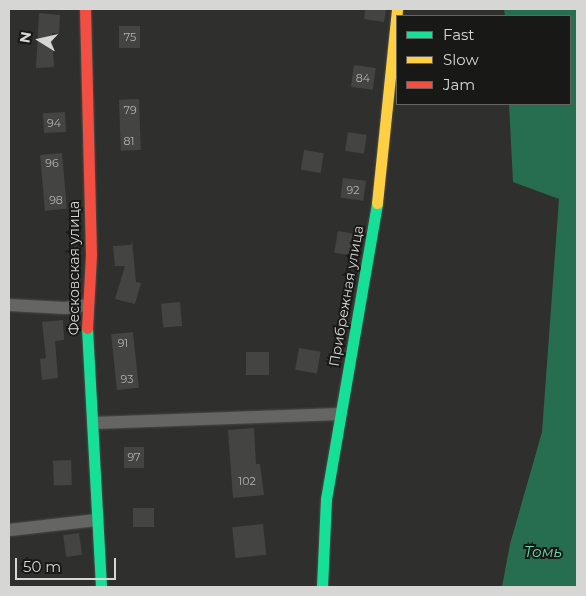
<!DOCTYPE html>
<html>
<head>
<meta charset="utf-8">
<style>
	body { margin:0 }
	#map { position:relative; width:586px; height:596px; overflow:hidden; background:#2f2f2d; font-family:Montserrat,sans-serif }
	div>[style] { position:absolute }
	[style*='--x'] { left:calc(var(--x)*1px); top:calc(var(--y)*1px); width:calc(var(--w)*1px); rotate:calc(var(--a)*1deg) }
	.water>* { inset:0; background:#276e50 }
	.building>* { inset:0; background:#444543; transform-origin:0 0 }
	.roads { filter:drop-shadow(0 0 1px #4a4a48) drop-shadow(0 0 1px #4a4a48) }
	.street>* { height:12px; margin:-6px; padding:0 6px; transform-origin:6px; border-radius:6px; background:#656563 }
	.fast>* { height:11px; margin:-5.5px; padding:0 5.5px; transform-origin:5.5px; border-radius:5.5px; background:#16e098 }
	.slow>* { height:11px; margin:-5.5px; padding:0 5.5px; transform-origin:5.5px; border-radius:5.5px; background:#ffcf43 }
	.jam>* { height:11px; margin:-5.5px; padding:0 5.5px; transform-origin:5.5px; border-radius:5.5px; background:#f24e42 }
	span { translate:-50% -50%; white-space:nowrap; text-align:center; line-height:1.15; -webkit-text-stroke:4px #181816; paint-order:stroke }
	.number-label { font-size:11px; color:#b2b2b0 }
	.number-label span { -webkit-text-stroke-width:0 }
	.street-label { font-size:14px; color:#d6d6d4 }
	.water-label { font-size:15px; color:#6ed9a8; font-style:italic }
	.frame { position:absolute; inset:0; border:10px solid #d6d6d4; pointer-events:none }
	.legend { position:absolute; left:396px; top:15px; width:175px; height:90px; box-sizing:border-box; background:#181816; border:1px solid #646462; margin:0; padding:6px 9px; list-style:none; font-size:15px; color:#d6d6d4 }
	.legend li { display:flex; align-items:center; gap:10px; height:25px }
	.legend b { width:25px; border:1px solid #646462 }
	.north { position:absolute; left:15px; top:15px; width:50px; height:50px; -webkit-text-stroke:4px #181816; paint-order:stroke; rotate:280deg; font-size:14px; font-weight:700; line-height:20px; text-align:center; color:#d6d6d4 }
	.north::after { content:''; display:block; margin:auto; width:18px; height:22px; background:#d6d6d4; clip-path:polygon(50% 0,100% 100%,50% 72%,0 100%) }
	.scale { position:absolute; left:15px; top:558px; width:101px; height:22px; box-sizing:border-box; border:2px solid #d6d6d4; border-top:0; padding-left:6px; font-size:15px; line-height:18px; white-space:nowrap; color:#d6d6d4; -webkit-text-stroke:4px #181816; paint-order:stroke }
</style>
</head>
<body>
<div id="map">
	<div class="water">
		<div style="clip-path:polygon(504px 9px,577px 9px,577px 587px,502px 587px,510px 544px,542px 432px,559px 199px,513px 182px,509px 104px,570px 104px,570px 16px,505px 16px)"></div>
	</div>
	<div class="building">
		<div style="clip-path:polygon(365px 9px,386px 9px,384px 22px,364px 19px)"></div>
		<div style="clip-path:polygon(39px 13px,60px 15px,59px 34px,52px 33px,54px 67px,36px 68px)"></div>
		<div style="left:119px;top:26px;width:21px;height:22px"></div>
		<div style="left:354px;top:65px;width:22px;height:22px;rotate:8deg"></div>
		<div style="left:139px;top:99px;width:51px;height:20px;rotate:88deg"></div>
		<div style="left:65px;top:112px;width:20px;height:22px;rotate:87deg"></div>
		<div style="left:348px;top:132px;width:19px;height:19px;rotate:9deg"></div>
		<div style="left:304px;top:150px;width:20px;height:20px;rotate:9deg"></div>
		<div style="left:62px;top:153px;width:56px;height:22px;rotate:85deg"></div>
		<div style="left:343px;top:178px;width:23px;height:20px;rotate:7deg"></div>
		<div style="left:338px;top:231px;width:17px;height:22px;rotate:10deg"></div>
		<div style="clip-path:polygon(132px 240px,136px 282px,141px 283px,135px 304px,115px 299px,125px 266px,115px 266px,113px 246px,131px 245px)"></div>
		<div style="left:180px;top:302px;width:24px;height:19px;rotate:85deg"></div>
		<div style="clip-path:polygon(63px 320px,64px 340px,55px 341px,58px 378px,42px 380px,40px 359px,46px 358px,42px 322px)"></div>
		<div style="left:133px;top:332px;width:56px;height:22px;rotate:84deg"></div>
		<div style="left:299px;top:348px;width:22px;height:22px;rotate:10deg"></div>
		<div style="left:246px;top:352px;width:23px;height:23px"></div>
		<div style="clip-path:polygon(254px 428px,256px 464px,260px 464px,264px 495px,233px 498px,228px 430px)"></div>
		<div style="left:124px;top:447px;width:20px;height:21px"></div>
		<div style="left:71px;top:460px;width:25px;height:18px;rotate:88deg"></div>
		<div style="left:154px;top:508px;width:19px;height:21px;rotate:90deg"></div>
		<div style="left:263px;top:524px;width:31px;height:31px;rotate:84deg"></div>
		<div style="left:79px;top:533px;width:22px;height:16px;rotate:82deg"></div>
	</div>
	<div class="roads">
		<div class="street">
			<div style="--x:9;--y:305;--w:56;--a:3.1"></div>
			<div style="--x:65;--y:308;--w:21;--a:-8"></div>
			<div style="--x:93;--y:423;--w:248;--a:-2.1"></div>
			<div style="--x:9;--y:530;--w:89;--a:-6.5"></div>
		</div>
		<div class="fast">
			<div style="--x:87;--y:328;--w:259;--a:86.9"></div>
			<div style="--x:322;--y:587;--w:88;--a:-87.4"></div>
			<div style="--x:326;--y:499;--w:300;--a:-80.2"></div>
		</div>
		<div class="slow">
			<div style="--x:377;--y:203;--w:195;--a:-84.1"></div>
		</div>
		<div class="jam">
			<div style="--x:85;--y:9;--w:246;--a:88.6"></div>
			<div style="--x:91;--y:255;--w:73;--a:93.1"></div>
		</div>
	</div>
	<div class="number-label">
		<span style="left:130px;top:37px">75</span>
		<span style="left:363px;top:78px">84</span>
		<span style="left:130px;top:110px">79</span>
		<span style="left:54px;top:123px">94</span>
		<span style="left:129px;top:141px">81</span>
		<span style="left:52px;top:163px">96</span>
		<span style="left:353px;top:190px">92</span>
		<span style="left:56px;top:200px">98</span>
		<span style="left:123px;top:343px">91</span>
		<span style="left:127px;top:379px">93</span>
		<span style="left:134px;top:457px">97</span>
		<span style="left:247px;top:481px">102</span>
	</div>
	<div class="street-label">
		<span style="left:74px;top:268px;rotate:-90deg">Фесковская улица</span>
		<span style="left:346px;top:296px;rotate:-80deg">Прибрежная улица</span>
	</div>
	<div class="water-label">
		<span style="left:543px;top:552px">Томь</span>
	</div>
	<div class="frame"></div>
	<ul class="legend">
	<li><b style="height:6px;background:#16e098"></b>Fast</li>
	<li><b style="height:6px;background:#ffcf43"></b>Slow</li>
	<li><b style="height:6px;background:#f24e42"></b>Jam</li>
	</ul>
	<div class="north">N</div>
	<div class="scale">50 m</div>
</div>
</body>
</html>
